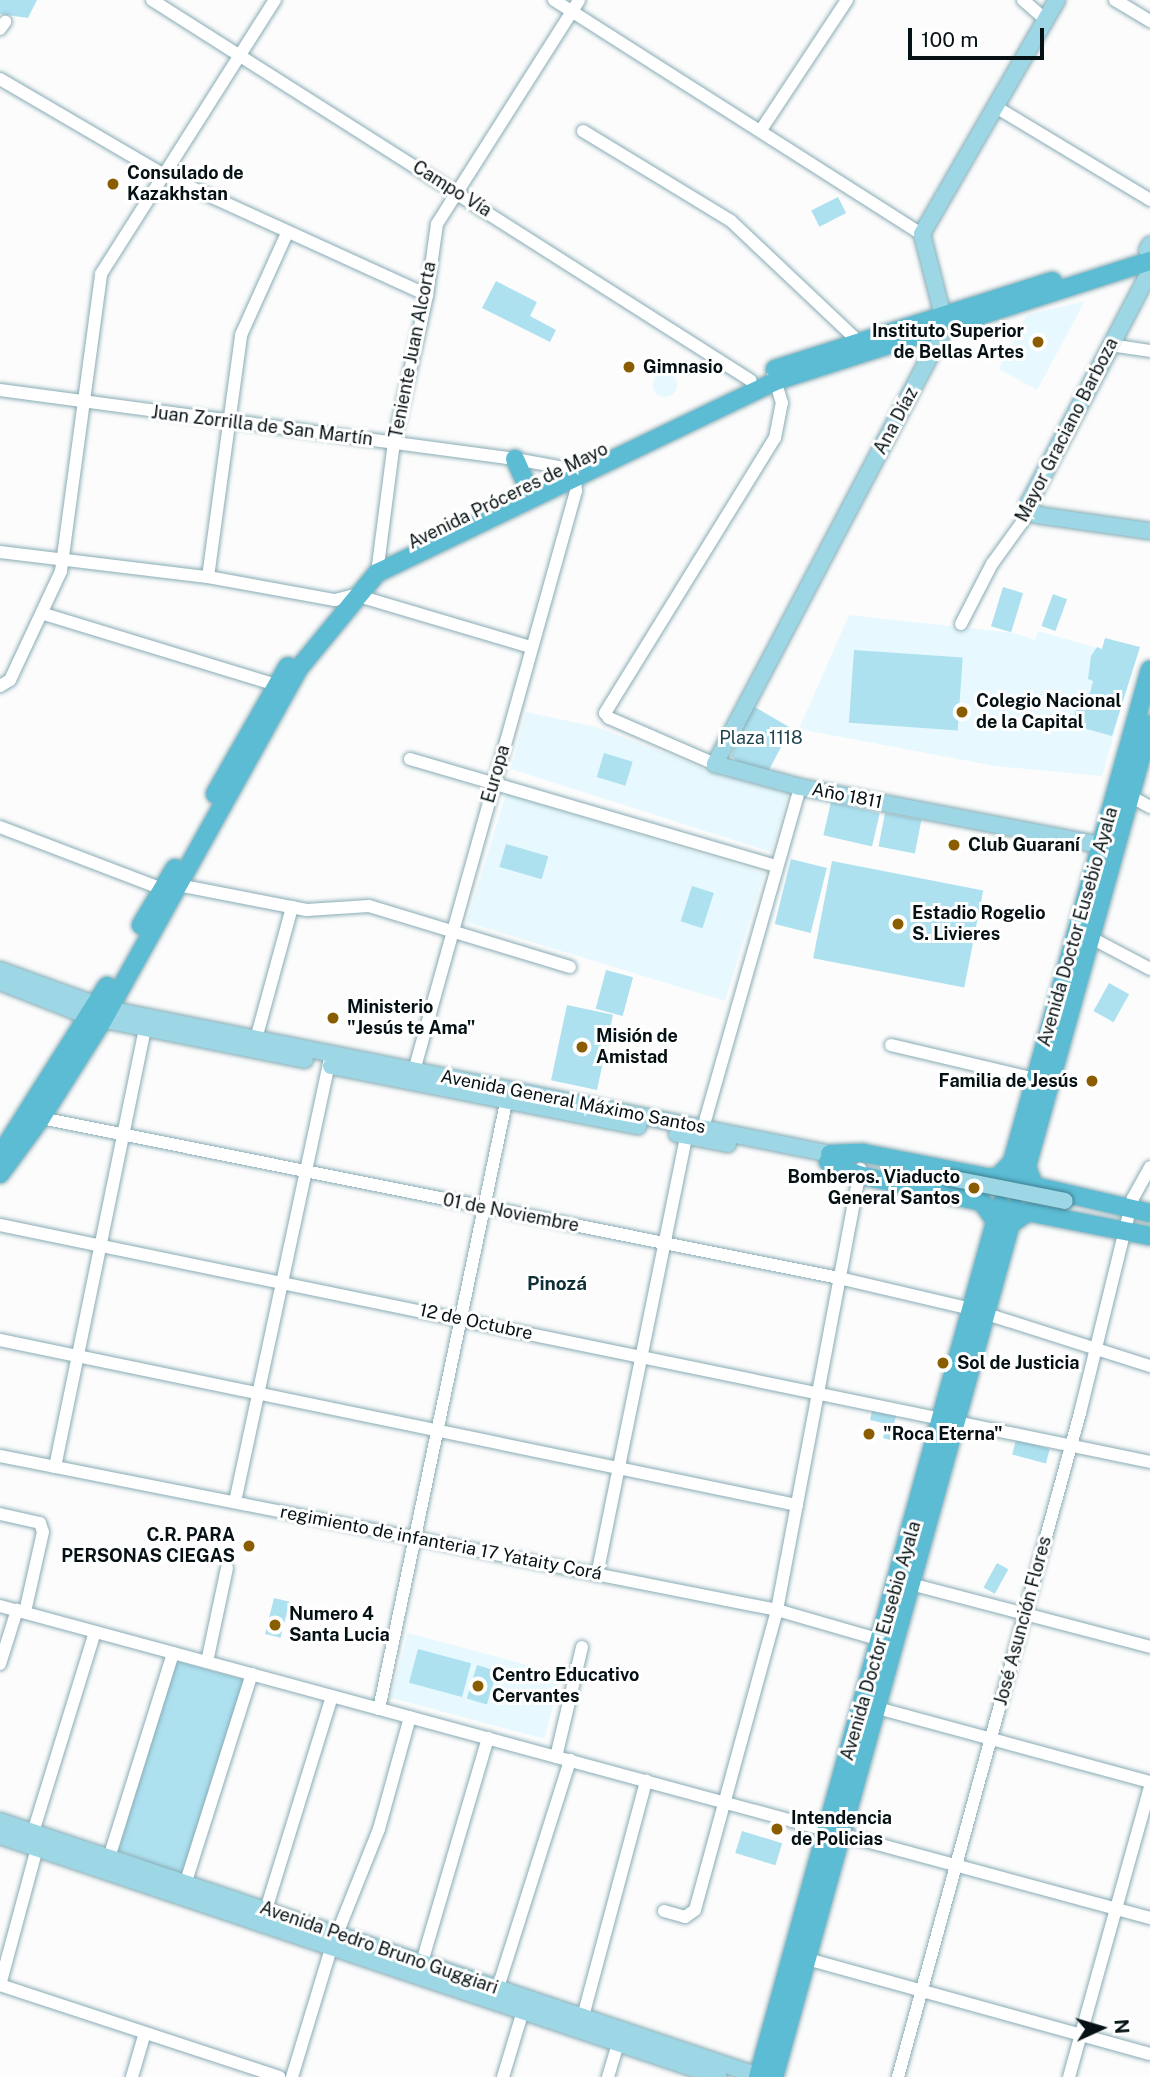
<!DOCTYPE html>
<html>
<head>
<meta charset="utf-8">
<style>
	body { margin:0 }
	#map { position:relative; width:1150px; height:2077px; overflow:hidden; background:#fcfcfc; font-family:"Public Sans",sans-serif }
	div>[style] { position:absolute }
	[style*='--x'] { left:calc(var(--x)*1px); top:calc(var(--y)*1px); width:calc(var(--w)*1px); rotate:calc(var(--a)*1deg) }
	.built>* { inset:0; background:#e7f9fe; transform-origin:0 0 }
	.round { border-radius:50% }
	.green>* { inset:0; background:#ade1f0; transform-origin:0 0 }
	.roads { filter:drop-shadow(0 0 2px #89acb5) drop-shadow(0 0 2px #89acb5) }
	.minor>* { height:12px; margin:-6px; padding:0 6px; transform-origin:6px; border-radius:6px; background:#fff }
	.major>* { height:16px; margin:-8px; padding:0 8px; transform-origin:8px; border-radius:8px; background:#9dd7e5 }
	.highway>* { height:18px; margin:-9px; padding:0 9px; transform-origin:9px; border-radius:9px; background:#5cbcd4 }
	.bridges { filter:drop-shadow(0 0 2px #3e8091) drop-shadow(0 0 2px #3e8091) }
	.major-bridge>* { height:16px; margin:-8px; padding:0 8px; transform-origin:8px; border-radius:8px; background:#9dd7e5 }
	.dots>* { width:19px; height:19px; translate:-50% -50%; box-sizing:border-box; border:4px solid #fff; border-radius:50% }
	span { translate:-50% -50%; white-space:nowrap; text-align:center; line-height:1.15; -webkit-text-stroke:6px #fff; paint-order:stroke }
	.poi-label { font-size:18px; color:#051114; font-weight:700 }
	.left { translate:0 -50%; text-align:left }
	.right { translate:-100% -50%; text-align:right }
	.street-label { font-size:18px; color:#051114 }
	.park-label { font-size:18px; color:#1e454f }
	.neighbourhood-label { font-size:19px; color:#0f2f37; font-weight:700 }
	.north { position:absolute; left:1066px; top:1993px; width:70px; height:70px; -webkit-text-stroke:5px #fff; paint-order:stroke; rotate:86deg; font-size:19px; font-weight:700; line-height:28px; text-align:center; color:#051114 }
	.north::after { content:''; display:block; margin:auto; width:24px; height:32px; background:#051114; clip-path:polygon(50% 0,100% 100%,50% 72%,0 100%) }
	.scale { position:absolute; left:908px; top:28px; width:136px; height:32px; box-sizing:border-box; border:4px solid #051114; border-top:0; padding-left:9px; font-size:21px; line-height:24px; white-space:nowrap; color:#051114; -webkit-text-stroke:5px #fff; paint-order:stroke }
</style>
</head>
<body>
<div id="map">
	<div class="built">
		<div style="clip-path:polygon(1085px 301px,1037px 390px,999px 369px,1027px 315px)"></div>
		<div class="round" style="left:653px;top:373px;width:24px;height:24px"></div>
		<div style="clip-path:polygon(849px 615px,1014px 633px,1035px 640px,1038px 631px,1135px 659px,1102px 776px,995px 766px,799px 729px)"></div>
		<div style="clip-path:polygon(526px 712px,597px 727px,723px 776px,788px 793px,771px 852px,511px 769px)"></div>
		<div style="left:506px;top:794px;width:270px;height:134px;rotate:17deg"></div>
		<div style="left:408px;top:1633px;width:159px;height:67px;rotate:15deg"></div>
	</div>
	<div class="green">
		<div style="clip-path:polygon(0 0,37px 0,28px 18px,0 14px)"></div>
		<div style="left:838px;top:197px;width:18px;height:30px;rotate:63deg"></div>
		<div style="clip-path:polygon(496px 281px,537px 302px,530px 316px,556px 330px,550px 342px,482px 308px)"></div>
		<div style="left:1003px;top:587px;width:21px;height:41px;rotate:17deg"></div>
		<div style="left:1053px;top:594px;width:15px;height:34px;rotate:20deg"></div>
		<div style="clip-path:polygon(1105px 638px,1140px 647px,1112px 736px,1076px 726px,1078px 717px,1074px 716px,1078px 701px,1090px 693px,1093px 681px,1088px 679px,1091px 656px,1097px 647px,1102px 649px)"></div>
		<div style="left:854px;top:650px;width:109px;height:73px;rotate:4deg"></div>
		<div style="clip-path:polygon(753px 706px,791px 728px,769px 770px,740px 764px,731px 756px)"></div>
		<div style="left:604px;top:753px;width:30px;height:25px;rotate:17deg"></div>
		<div style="left:831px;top:802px;width:50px;height:34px;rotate:13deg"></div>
		<div style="left:885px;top:813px;width:37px;height:34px;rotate:11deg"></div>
		<div style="left:506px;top:844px;width:44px;height:24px;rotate:16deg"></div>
		<div style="left:791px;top:859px;width:37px;height:67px;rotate:14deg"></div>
		<div style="left:832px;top:861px;width:154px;height:99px;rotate:11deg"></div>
		<div style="left:692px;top:886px;width:23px;height:37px;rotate:18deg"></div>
		<div style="left:606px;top:970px;width:28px;height:40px;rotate:15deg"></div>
		<div style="left:1109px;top:983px;width:23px;height:32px;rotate:29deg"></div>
		<div style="left:567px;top:1005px;width:47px;height:77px;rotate:12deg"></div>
		<div style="clip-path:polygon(872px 1411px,896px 1416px,890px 1440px,883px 1438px,887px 1424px,870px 1420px)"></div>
		<div style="left:1016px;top:1440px;width:35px;height:15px;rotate:15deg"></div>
		<div style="left:997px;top:1563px;width:13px;height:28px;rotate:29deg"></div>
		<div style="left:274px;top:1598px;width:16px;height:37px;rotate:14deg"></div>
		<div style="left:418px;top:1649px;width:55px;height:35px;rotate:15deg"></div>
		<div style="clip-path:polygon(180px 1662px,245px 1680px,182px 1875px,118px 1851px,176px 1663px)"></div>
		<div style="left:477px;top:1665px;width:21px;height:35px;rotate:17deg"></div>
		<div style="left:742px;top:1831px;width:42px;height:23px;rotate:17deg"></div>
	</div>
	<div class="roads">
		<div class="minor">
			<div style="--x:152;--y:0;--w:709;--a:32.43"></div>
			<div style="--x:554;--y:0;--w:436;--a:32.5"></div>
			<div style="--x:1023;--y:0;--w:30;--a:41"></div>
			<div style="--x:1115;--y:0;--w:41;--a:31"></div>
			<div style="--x:0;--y:29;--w:9;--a:-54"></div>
			<div style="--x:0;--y:79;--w:192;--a:30.3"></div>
			<div style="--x:166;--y:176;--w:287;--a:24.5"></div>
			<div style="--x:996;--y:107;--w:180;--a:31.1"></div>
			<div style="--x:761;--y:130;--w:156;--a:-56.5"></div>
			<div style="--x:583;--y:131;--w:173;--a:31.3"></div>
			<div style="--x:731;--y:221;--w:176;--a:43.4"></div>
			<div style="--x:1110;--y:345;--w:40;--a:8.5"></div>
			<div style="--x:0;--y:390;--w:520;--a:7.63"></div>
			<div style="--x:515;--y:459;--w:51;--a:10.2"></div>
			<div style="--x:565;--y:468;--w:13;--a:42"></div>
			<div style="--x:575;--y:477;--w:14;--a:86"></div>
			<div style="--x:576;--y:491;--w:602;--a:105.61"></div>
			<div style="--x:0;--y:552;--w:209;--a:6.9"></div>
			<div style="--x:208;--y:577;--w:129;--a:10.3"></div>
			<div style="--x:335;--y:600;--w:21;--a:-14"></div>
			<div style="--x:355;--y:595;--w:184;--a:16.5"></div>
			<div style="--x:377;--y:573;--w:132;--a:-82.6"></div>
			<div style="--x:394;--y:442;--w:151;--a:-77.3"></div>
			<div style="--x:427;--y:295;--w:72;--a:-82"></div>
			<div style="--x:437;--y:224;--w:265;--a:-57.6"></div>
			<div style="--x:208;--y:577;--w:244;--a:-82.2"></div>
			<div style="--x:241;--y:335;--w:112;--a:-65.7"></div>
			<div style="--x:44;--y:614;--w:243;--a:17"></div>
			<div style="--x:961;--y:624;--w:68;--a:-62.7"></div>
			<div style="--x:992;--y:564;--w:67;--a:-54.2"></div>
			<div style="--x:0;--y:686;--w:12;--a:-31"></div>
			<div style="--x:10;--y:680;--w:120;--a:-64.9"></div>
			<div style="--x:61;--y:571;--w:300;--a:-82.3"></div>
			<div style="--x:101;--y:274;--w:325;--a:-57.6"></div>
			<div style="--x:410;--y:759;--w:382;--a:16.3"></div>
			<div style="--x:715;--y:764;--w:116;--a:-156.5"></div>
			<div style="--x:609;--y:718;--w:6;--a:-129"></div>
			<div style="--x:605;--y:713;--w:323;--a:-58.3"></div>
			<div style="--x:775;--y:438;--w:36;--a:-79"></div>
			<div style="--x:782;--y:403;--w:30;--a:-107"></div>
			<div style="--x:1130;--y:796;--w:23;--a:29"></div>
			<div style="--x:0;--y:827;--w:173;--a:20.9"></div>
			<div style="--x:178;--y:885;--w:131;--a:11"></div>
			<div style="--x:307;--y:910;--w:62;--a:-3.7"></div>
			<div style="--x:369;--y:906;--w:210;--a:16.9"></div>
			<div style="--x:1084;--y:934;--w:75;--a:27.9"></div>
			<div style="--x:256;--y:1039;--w:137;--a:-74.7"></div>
			<div style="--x:891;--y:1045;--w:148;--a:13.3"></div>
			<div style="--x:41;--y:1118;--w:814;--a:11.34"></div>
			<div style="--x:839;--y:1278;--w:136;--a:13.2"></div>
			<div style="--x:971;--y:1309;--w:188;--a:17.7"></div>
			<div style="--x:701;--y:1135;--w:362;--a:-74.1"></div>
			<div style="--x:0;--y:1225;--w:1174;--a:11.64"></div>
			<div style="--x:0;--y:1340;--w:814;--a:11.7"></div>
			<div style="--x:0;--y:1456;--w:792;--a:11.21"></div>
			<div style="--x:777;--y:1610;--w:108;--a:16.1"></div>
			<div style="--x:55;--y:1467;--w:447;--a:-78.4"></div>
			<div style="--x:235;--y:1502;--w:455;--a:-77.9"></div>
			<div style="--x:0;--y:1514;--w:41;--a:12.7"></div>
			<div style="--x:40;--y:1523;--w:9;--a:72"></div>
			<div style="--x:43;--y:1532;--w:82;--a:102.7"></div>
			<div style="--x:597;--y:1575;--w:455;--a:-78.5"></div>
			<div style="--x:903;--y:1582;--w:255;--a:14.7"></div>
			<div style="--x:0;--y:1606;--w:1192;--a:15.18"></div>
			<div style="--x:95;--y:1632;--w:209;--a:107.2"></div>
			<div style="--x:33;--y:1832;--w:16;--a:76"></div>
			<div style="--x:37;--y:1848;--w:142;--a:105.1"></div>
			<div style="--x:0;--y:1985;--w:294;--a:18.2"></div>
			<div style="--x:207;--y:1662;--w:96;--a:-78"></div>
			<div style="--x:0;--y:1664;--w:57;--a:-72.5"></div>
			<div style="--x:870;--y:1706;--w:290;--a:15.2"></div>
			<div style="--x:379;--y:1709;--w:629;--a:-78.17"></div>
			<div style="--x:556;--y:1757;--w:113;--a:-76.7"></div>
			<div style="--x:107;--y:1864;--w:221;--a:-72.6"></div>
			<div style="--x:183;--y:1891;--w:228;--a:-72.4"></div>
			<div style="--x:664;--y:1911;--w:22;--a:16"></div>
			<div style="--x:685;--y:1917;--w:12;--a:-35"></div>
			<div style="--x:695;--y:1910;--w:311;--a:-74.7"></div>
			<div style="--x:777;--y:1610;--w:449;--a:-79.3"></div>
			<div style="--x:264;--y:1916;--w:230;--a:-72.8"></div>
			<div style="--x:800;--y:1957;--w:363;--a:15.5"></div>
			<div style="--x:420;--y:1969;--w:241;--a:-73.6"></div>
			<div style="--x:495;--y:1997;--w:249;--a:-72.4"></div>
			<div style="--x:581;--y:2024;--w:252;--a:-75"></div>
			<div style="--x:132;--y:2077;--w:43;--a:-73.7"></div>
			<div style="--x:292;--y:2077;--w:134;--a:-73.1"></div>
			<div style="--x:331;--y:1949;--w:129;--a:-68.2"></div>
			<div style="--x:379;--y:1829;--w:116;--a:-74.5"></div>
			<div style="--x:503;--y:2077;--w:76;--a:-73.2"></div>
			<div style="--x:608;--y:2077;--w:42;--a:-73.3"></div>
			<div style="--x:898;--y:2077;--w:688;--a:-74.67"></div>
			<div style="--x:1080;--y:1413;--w:221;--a:-76.2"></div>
			<div style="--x:1133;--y:1198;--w:35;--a:-61"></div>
			<div style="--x:1069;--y:2077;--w:301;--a:-74.4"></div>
		</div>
		<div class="major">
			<div style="--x:1057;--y:0;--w:270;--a:120"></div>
			<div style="--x:922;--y:234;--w:89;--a:75.7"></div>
			<div style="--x:944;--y:320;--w:17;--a:103"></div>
			<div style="--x:940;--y:337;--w:483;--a:117.8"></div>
			<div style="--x:715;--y:764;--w:88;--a:15.1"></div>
			<div style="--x:800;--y:787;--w:307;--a:10.9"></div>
			<div style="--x:1147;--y:250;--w:6;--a:-59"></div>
			<div style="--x:1150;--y:271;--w:263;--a:117.6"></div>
			<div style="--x:1028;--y:504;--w:14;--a:51"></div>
			<div style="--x:1037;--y:515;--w:114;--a:8.1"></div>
			<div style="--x:0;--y:970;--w:115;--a:19.9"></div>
			<div style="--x:108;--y:1009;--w:748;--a:11.34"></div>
			<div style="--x:0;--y:982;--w:97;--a:21.3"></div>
			<div style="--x:90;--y:1017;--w:219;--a:11.3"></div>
			<div style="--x:331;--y:1066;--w:313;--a:11.1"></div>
			<div style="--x:677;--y:1134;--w:52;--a:11.1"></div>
			<div style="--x:0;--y:1821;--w:804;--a:18.57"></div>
			<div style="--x:0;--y:1836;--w:758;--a:18.53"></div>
		</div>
		<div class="highway">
			<div style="--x:775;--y:369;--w:291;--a:-17.6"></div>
			<div style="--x:515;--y:459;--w:30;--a:66"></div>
			<div style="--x:215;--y:794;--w:147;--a:-60.3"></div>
			<div style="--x:141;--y:925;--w:66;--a:-59.2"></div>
			<div style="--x:830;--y:1154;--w:33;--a:-2"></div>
			<div style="--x:863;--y:1153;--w:129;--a:11.1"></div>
			<div style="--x:990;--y:1178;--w:9;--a:-13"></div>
			<div style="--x:999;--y:1176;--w:18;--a:-47"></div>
			<div style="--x:0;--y:1155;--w:200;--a:-57.7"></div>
			<div style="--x:828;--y:1162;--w:34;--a:23"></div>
			<div style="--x:859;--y:1175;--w:126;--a:12.4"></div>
			<div style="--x:982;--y:1202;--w:24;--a:55"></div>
			<div style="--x:1027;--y:1167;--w:20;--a:70"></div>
			<div style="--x:1034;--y:1186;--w:119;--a:13.1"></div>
			<div style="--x:0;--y:1174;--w:69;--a:-53.8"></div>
			<div style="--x:41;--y:1118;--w:116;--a:-57.7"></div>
			<div style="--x:103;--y:1020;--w:403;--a:-60.9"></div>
			<div style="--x:299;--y:668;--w:123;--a:-50.6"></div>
			<div style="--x:377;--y:573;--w:443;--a:-25.7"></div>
			<div style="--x:776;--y:381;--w:393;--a:-17.8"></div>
			<div style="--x:1006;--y:1184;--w:534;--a:-74.35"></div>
			<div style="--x:1021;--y:1187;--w:480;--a:-74.4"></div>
			<div style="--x:1011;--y:1224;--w:21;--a:-35"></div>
			<div style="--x:1028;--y:1212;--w:124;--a:11.1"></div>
			<div style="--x:758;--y:2077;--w:905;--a:-74.49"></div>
			<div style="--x:774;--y:2077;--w:902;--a:-74.5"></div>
		</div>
	</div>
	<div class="bridges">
		<div class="major-bridge">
			<div style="--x:950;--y:1178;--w:117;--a:11.3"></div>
		</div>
	</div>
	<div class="dots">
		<div style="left:113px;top:184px;background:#8b5d01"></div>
		<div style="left:1038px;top:342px;background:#8b5d01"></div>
		<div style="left:629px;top:367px;background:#8b5d01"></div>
		<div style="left:962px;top:712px;background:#8b5d01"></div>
		<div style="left:954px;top:845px;background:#8b5d01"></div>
		<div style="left:898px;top:924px;background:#8b5d01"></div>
		<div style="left:333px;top:1018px;background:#8b5d01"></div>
		<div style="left:582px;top:1047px;background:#8b5d01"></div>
		<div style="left:1092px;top:1081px;background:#8b5d01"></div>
		<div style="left:974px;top:1188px;background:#8b5d01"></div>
		<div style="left:943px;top:1363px;background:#8b5d01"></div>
		<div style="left:869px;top:1434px;background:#8b5d01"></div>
		<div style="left:249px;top:1546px;background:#8b5d01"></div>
		<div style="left:275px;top:1625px;background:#8b5d01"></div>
		<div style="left:478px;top:1686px;background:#8b5d01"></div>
		<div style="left:777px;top:1829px;background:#8b5d01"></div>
	</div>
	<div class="poi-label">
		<span class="left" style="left:127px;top:184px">Consulado de<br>Kazakhstan</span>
		<span class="right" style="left:1024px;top:342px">Instituto Superior<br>de Bellas Artes</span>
		<span class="left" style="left:643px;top:367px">Gimnasio</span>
		<span class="left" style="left:976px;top:712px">Colegio Nacional<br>de la Capital</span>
		<span class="left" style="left:968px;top:845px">Club Guaraní</span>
		<span class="left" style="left:912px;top:924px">Estadio Rogelio<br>S. Livieres</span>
		<span class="left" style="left:347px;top:1018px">Ministerio<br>"Jesús te Ama"</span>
		<span class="left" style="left:596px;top:1047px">Misión de<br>Amistad</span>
		<span class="right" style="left:1078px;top:1081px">Familia de Jesús</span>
		<span class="right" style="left:960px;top:1188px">Bomberos. Viaducto<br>General Santos</span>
		<span class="left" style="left:957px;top:1363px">Sol de Justicia</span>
		<span class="left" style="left:883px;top:1434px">"Roca Eterna"</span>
		<span class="right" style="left:235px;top:1546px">C.R. PARA<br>PERSONAS CIEGAS</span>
		<span class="left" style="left:289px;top:1625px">Numero 4<br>Santa Lucia</span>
		<span class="left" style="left:492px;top:1686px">Centro Educativo<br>Cervantes</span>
		<span class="left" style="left:791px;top:1829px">Intendencia<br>de Policias</span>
	</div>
	<div class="street-label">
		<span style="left:452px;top:189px;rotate:32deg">Campo Vía</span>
		<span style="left:413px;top:350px;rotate:-79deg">Teniente Juan Alcorta</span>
		<span style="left:896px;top:421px;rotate:-62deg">Ana Díaz</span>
		<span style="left:262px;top:426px;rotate:7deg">Juan Zorrilla de San Martín</span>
		<span style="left:1067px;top:430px;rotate:-63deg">Mayor Graciano Barboza</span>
		<span style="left:508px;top:496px;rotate:-26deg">Avenida Próceres de Mayo</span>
		<span style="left:496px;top:774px;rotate:-74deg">Europa</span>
		<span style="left:847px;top:796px;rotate:11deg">Año 1811</span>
		<span style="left:1078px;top:927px;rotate:-74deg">Avenida Doctor Eusebio Ayala</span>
		<span style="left:573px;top:1102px;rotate:11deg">Avenida General Máximo Santos</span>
		<span style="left:511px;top:1213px;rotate:11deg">01 de Noviembre</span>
		<span style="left:476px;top:1322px;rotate:12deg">12 de Octubre</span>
		<span style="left:441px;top:1543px;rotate:11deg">regimiento de infanteria 17 Yataity Corá</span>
		<span style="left:1023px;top:1621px;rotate:-75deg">José Asunción Flores</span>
		<span style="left:881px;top:1641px;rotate:-74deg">Avenida Doctor Eusebio Ayala</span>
		<span style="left:379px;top:1948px;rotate:19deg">Avenida Pedro Bruno Guggiari</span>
	</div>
	<div class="park-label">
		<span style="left:761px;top:738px">Plaza 1118</span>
	</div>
	<div class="neighbourhood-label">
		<span style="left:557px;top:1284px">Pinozá</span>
	</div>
	<div class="north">N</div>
	<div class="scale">100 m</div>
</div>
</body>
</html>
